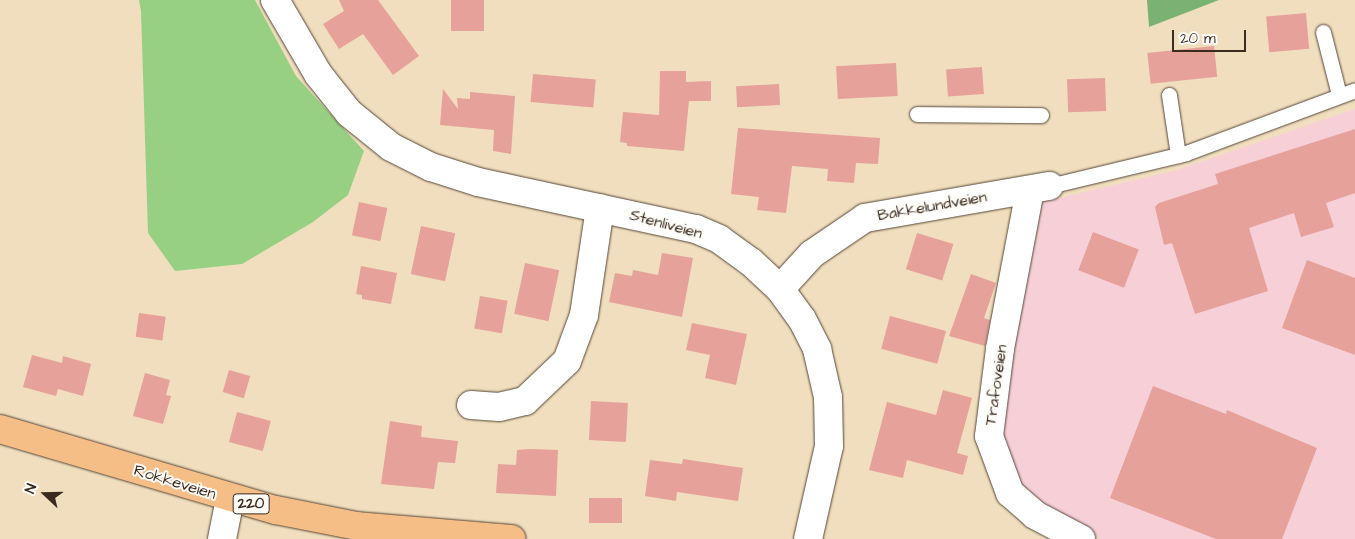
<!DOCTYPE html>
<html>
<head>
<meta charset="utf-8">
<style>
	body { margin:0 }
	#map { position:relative; width:1355px; height:539px; overflow:hidden; background:#f0debe; font-family:"Architects Daughter",sans-serif }
	div>[style] { position:absolute }
	[style*='--x'] { left:calc(var(--x)*1px); top:calc(var(--y)*1px); width:calc(var(--w)*1px); rotate:calc(var(--a)*1deg) }
	.built>* { inset:0; background:#f6cfd7 }
	.green>* { inset:0; background:#98d083 }
	.forest>* { inset:0; background:#7ab271 }
	.building>* { inset:0; background:#e6a19b; transform-origin:0 0 }
	.roads { filter:drop-shadow(0 0 1px #564536) drop-shadow(0 0 1px #564536) }
	.service>* { height:15px; margin:-7.5px; padding:0 7.5px; transform-origin:7.5px; border-radius:7.5px; background:#fff }
	.minor>* { height:28px; margin:-14px; padding:0 14px; transform-origin:14px; border-radius:14px; background:#fff }
	.primary>* { height:28px; margin:-14px; padding:0 14px; transform-origin:14px; border-radius:14px; background:#f6be87 }
	span { translate:-50% -50%; white-space:nowrap; text-align:center; line-height:1.15; -webkit-text-stroke:4px #fdfcf7; paint-order:stroke }
	.shield-label span { padding:1px 4px; background:#fdfcf7; border:1px solid; border-radius:4px; -webkit-text-stroke-width:0 }
	.shield-label { font-size:15px; color:#3b2a1e; font-weight:700 }
	.street-label { font-size:16px; color:#3b2a1e }
	.north { position:absolute; left:20px; top:469px; width:50px; height:50px; -webkit-text-stroke:4px #fdfcf7; paint-order:stroke; rotate:291deg; font-size:14px; font-weight:700; line-height:20px; text-align:center; color:#3b2a1e }
	.north::after { content:''; display:block; margin:auto; width:18px; height:22px; background:#3b2a1e; clip-path:polygon(50% 0,100% 100%,50% 72%,0 100%) }
	.scale { position:absolute; left:1172px; top:30px; width:74px; height:22px; box-sizing:border-box; border:2px solid #3b2a1e; border-top:0; padding-left:6px; font-size:15px; line-height:18px; white-space:nowrap; color:#3b2a1e; -webkit-text-stroke:4px #fdfcf7; paint-order:stroke }
</style>
</head>
<body>
<div id="map">
	<div class="built">
		<div style="clip-path:polygon(1355px 109px,1355px 539px,1101px 539px,1041px 509px,1009px 477px,1000px 414px,1040px 203px,1177px 170px)"></div>
	</div>
	<div class="green">
		<div style="clip-path:polygon(139px 0,255px 0,296px 76px,364px 151px,348px 195px,313px 222px,242px 264px,175px 271px,148px 233px,141px 11px)"></div>
	</div>
	<div class="forest">
		<div style="clip-path:polygon(1147px 0,1219px 0,1149px 27px)"></div>
	</div>
	<div class="building">
		<div style="clip-path:polygon(339px 0,378px 0,419px 56px,393px 75px,363px 34px,339px 49px,323px 24px,344px 11px)"></div>
		<div style="left:451px;top:0;width:33px;height:31px"></div>
		<div style="left:1306px;top:13px;width:36px;height:40px;rotate:85deg"></div>
		<div style="left:1214px;top:46px;width:31px;height:67px;rotate:84deg"></div>
		<div style="left:896px;top:63px;width:33px;height:60px;rotate:87deg"></div>
		<div style="left:982px;top:67px;width:27px;height:36px;rotate:86deg"></div>
		<div style="clip-path:polygon(660px 71px,686px 71px,686px 82px,711px 81px,711px 101px,689px 101px,684px 151px,627px 146px,627px 143px,620px 142px,623px 112px,659px 115px)"></div>
		<div style="left:533px;top:74px;width:63px;height:28px;rotate:5deg"></div>
		<div style="left:1105px;top:78px;width:33px;height:38px;rotate:88deg"></div>
		<div style="left:779px;top:84px;width:21px;height:43px;rotate:87deg"></div>
		<div style="clip-path:polygon(443px 89px,458px 109px,457px 98px,470px 99px,470px 92px,515px 96px,511px 154px,493px 151px,494px 130px,440px 125px)"></div>
		<div style="clip-path:polygon(738px 128px,880px 138px,878px 164px,856px 163px,854px 183px,827px 181px,828px 169px,792px 166px,786px 213px,757px 210px,759px 197px,731px 194px)"></div>
		<div style="clip-path:polygon(1355px 129px,1355px 193px,1326px 203px,1334px 227px,1301px 237px,1294px 213px,1249px 228px,1268px 291px,1195px 314px,1172px 243px,1164px 245px,1155px 207px,1159px 203px,1218px 184px,1215px 174px)"></div>
		<div style="left:359px;top:202px;width:29px;height:34px;rotate:12deg"></div>
		<div style="left:421px;top:226px;width:35px;height:49px;rotate:12deg"></div>
		<div style="left:1093px;top:232px;width:49px;height:41px;rotate:21deg"></div>
		<div style="left:917px;top:233px;width:38px;height:38px;rotate:17deg"></div>
		<div style="clip-path:polygon(662px 253px,693px 258px,682px 317px,609px 302px,615px 273px,632px 276px,633px 270px,658px 275px)"></div>
		<div style="clip-path:polygon(1307px 260px,1355px 278px,1355px 355px,1282px 328px)"></div>
		<div style="left:525px;top:263px;width:35px;height:52px;rotate:12deg"></div>
		<div style="clip-path:polygon(361px 266px,397px 273px,391px 304px,362px 299px,362px 295px,356px 294px)"></div>
		<div style="clip-path:polygon(971px 274px,996px 283px,984px 318px,990px 320px,985px 346px,949px 336px)"></div>
		<div style="left:480px;top:296px;width:28px;height:33px;rotate:10deg"></div>
		<div style="left:139px;top:313px;width:27px;height:24px;rotate:8deg"></div>
		<div style="left:890px;top:316px;width:58px;height:34px;rotate:15deg"></div>
		<div style="clip-path:polygon(692px 323px,747px 334px,736px 385px,705px 378px,710px 355px,686px 350px)"></div>
		<div style="clip-path:polygon(32px 355px,62px 363px,63px 356px,91px 364px,83px 396px,58px 389px,56px 396px,23px 387px)"></div>
		<div style="left:229px;top:370px;width:22px;height:23px;rotate:16deg"></div>
		<div style="clip-path:polygon(145px 373px,170px 380px,166px 395px,171px 396px,163px 424px,133px 416px)"></div>
		<div style="clip-path:polygon(1153px 386px,1226px 414px,1227px 410px,1317px 448px,1282px 539px,1216px 539px,1110px 498px)"></div>
		<div style="clip-path:polygon(943px 390px,972px 398px,957px 453px,968px 456px,963px 475px,907px 460px,903px 478px,869px 470px,887px 402px,936px 415px)"></div>
		<div style="left:591px;top:401px;width:37px;height:39px;rotate:3deg"></div>
		<div style="left:237px;top:412px;width:35px;height:31px;rotate:15deg"></div>
		<div style="clip-path:polygon(390px 421px,422px 426px,421px 437px,458px 441px,455px 463px,438px 462px,434px 489px,381px 484px)"></div>
		<div style="clip-path:polygon(530px 449px,558px 450px,556px 496px,496px 493px,498px 464px,516px 465px,517px 450px)"></div>
		<div style="clip-path:polygon(683px 459px,743px 468px,738px 501px,677px 492px,676px 501px,645px 496px,650px 460px,682px 464px)"></div>
		<div style="left:589px;top:498px;width:33px;height:25px"></div>
	</div>
	<div class="roads">
		<div class="service">
			<div style="--x:1323;--y:32;--w:65;--a:75.7"></div>
			<div style="--x:1169;--y:95;--w:61;--a:81.5"></div>
			<div style="--x:917;--y:114;--w:124;--a:0.5"></div>
			<div style="--x:1049;--y:186;--w:141;--a:-13.5"></div>
			<div style="--x:1186;--y:153;--w:180;--a:-20.4"></div>
		</div>
		<div class="minor">
			<div style="--x:275;--y:0;--w:86;--a:59.8"></div>
			<div style="--x:318;--y:74;--w:50;--a:51.5"></div>
			<div style="--x:349;--y:113;--w:54;--a:39"></div>
			<div style="--x:391;--y:147;--w:45;--a:26.6"></div>
			<div style="--x:431;--y:167;--w:49;--a:17.7"></div>
			<div style="--x:478;--y:182;--w:223;--a:12.2"></div>
			<div style="--x:696;--y:229;--w:25;--a:23"></div>
			<div style="--x:719;--y:239;--w:39;--a:36"></div>
			<div style="--x:751;--y:262;--w:40;--a:43"></div>
			<div style="--x:780;--y:289;--w:37;--a:54"></div>
			<div style="--x:802;--y:319;--w:34;--a:63"></div>
			<div style="--x:817;--y:349;--w:49;--a:77.1"></div>
			<div style="--x:828;--y:397;--w:49;--a:88.8"></div>
			<div style="--x:829;--y:446;--w:95;--a:102.7"></div>
			<div style="--x:1030;--y:190;--w:162;--a:100.7"></div>
			<div style="--x:1000;--y:349;--w:88;--a:97.2"></div>
			<div style="--x:989;--y:436;--w:61;--a:69.8"></div>
			<div style="--x:1010;--y:493;--w:33;--a:41"></div>
			<div style="--x:1035;--y:515;--w:52;--a:27.6"></div>
			<div style="--x:780;--y:289;--w:47;--a:-47.6"></div>
			<div style="--x:812;--y:254;--w:64;--a:-34.2"></div>
			<div style="--x:865;--y:218;--w:187;--a:-9.9"></div>
			<div style="--x:471;--y:405;--w:28;--a:4"></div>
			<div style="--x:499;--y:407;--w:27;--a:-13"></div>
			<div style="--x:525;--y:401;--w:58;--a:-43.6"></div>
			<div style="--x:567;--y:361;--w:49;--a:-69.7"></div>
			<div style="--x:584;--y:315;--w:108;--a:-81.5"></div>
			<div style="--x:222;--y:539;--w:41;--a:-78.7"></div>
		</div>
		<div class="primary">
			<div style="--x:0;--y:429;--w:288;--a:16.4"></div>
			<div style="--x:276;--y:510;--w:83;--a:11.2"></div>
			<div style="--x:357;--y:526;--w:155;--a:4.8"></div>
		</div>
	</div>
	<div class="shield-label">
		<span style="left:251px;top:504px">220</span>
	</div>
	<div class="street-label">
		<span style="left:932px;top:206px;rotate:-10deg">Bakkelundveien</span>
		<span style="left:666px;top:224px;rotate:15deg">Stenliveien</span>
		<span style="left:996px;top:385px;rotate:-82deg">Trafoveien</span>
		<span style="left:175px;top:482px;rotate:17deg">Rokkeveien</span>
	</div>
	<div class="north">N</div>
	<div class="scale">20 m</div>
</div>
</body>
</html>
